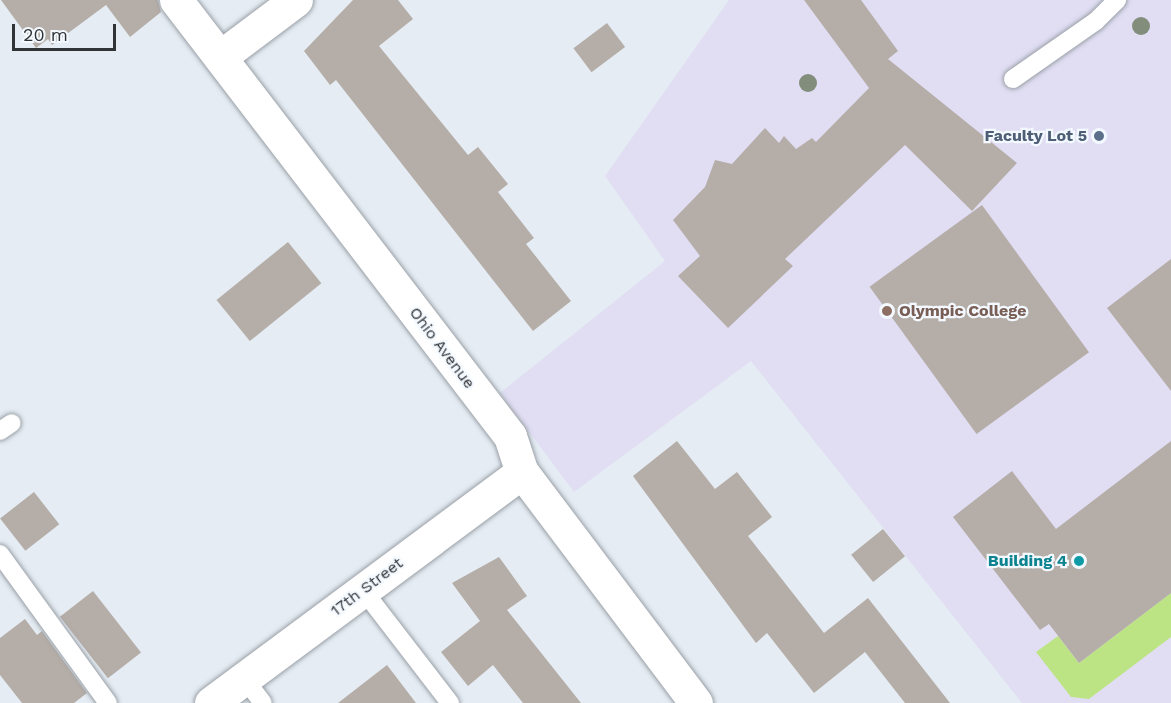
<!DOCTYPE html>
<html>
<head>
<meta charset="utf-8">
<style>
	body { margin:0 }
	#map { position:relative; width:1171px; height:703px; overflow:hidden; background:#e5ecf3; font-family:"Work Sans",sans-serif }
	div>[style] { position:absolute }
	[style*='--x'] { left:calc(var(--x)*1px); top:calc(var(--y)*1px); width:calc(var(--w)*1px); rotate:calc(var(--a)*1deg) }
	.education>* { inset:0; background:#e1def4 }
	.green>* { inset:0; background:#bde484 }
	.building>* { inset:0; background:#b5ada7; transform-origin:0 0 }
	.roads { filter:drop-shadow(0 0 2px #9aa0a7) drop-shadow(0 0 2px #9aa0a7) }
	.lane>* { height:18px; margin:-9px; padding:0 9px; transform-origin:9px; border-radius:9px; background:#fff }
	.street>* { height:33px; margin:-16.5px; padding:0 16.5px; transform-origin:16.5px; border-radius:16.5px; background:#fff }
	.trees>* { width:18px; height:18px; margin:-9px; border-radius:50%; background:#828d7b }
	.dots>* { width:16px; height:16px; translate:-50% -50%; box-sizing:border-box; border:3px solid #f3f9ff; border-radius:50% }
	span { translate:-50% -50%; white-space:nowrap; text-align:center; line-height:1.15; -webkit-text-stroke:4.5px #f3f9ff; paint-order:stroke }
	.service-label { font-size:16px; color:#4e5e75; font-weight:700 }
	.right { translate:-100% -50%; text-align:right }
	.education-label { font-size:16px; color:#785e54; font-weight:700 }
	.left { translate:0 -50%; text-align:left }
	.street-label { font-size:16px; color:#313437 }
	.culture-label { font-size:16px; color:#0d838f; font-weight:700 }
	.scale { position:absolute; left:12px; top:24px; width:104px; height:27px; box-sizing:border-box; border:3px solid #313437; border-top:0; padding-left:8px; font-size:18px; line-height:21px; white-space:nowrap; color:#313437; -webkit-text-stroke:4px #f3f9ff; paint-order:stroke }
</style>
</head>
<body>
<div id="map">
	<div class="education">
		<div style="clip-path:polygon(729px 0,1171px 0,1171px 703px,1022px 703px,751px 361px,574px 492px,500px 393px,665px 261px,605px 176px)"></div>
	</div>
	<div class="green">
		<div style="clip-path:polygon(1171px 593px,1171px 637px,1089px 699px,1071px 697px,1036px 652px,1058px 636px,1079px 663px)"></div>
	</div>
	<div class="building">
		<div style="clip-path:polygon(1px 0,158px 0,161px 12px,130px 37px,106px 5px,52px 45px,48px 39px,36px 48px)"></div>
		<div style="clip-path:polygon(353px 0,398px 0,413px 19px,379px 46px,468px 155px,478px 147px,508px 184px,498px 192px,534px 238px,526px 244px,571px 301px,533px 331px,336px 80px,330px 85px,304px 51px)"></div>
		<div style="clip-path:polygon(804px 0,861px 0,898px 51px,888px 59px,1017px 163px,972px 211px,905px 145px,785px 259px,793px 266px,728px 328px,678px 276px,700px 256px,673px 220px,705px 187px,715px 160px,732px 164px,765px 128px,779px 143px,784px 136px,796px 149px,812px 138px,816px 142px,869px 88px)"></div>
		<div style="left:607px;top:23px;width:30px;height:42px;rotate:53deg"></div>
		<div style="left:982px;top:205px;width:182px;height:139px;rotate:54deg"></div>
		<div style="left:288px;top:242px;width:53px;height:92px;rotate:51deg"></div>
		<div style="clip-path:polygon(1171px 259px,1171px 391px,1107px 308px)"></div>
		<div style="clip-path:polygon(677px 441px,715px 489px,737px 472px,772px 517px,748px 536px,824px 633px,868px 598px,950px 703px,905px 703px,865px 652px,814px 693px,767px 633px,756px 643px,633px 476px)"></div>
		<div style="clip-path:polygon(1171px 441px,1171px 593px,1079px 663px,1049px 624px,1040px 630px,953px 517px,1012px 471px,1056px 529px)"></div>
		<div style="left:34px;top:492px;width:41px;height:43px;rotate:52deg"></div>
		<div style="left:883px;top:529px;width:35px;height:41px;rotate:51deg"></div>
		<div style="clip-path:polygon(499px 557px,527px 596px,507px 610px,581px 703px,523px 703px,493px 665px,468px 686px,441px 652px,480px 621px,452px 583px)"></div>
		<div style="left:93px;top:591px;width:78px;height:42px;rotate:52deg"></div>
		<div style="clip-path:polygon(25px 619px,37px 635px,42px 631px,87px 693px,74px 703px,22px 703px,0 675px,0 638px)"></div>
		<div style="clip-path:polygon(387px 665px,416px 703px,338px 703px)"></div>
	</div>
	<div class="roads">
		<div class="lane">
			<div style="--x:1013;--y:79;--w:101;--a:-34.9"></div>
			<div style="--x:1096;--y:21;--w:30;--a:-45"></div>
			<div style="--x:0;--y:431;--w:14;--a:-34"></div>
			<div style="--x:0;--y:554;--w:184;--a:54.1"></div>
			<div style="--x:363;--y:590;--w:143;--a:52.4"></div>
			<div style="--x:244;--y:678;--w:31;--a:53"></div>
		</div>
		<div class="street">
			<div style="--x:176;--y:0;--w:549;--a:52.55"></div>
			<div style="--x:510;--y:436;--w:38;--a:72"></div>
			<div style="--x:522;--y:472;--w:289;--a:53"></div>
			<div style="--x:220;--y:57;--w:95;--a:-36.9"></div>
			<div style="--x:211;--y:703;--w:387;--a:-36.6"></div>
		</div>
	</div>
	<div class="trees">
		<div style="left:1141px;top:26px"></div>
		<div style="left:808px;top:83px"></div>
	</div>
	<div class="dots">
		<div style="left:1099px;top:136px;background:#5c6f8a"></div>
		<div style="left:887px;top:311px;background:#8d6e63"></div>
		<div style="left:1079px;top:561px;background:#0f9aa8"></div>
	</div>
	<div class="service-label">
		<span class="right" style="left:1087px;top:136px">Faculty Lot 5</span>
	</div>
	<div class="education-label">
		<span class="left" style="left:899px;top:311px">Olympic College</span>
	</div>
	<div class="street-label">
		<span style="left:442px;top:348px;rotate:53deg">Ohio Avenue</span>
		<span style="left:367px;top:587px;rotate:-37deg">17th Street</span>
	</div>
	<div class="culture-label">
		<span class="right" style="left:1067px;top:561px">Building 4</span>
	</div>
	<div class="scale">20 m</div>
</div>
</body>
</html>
